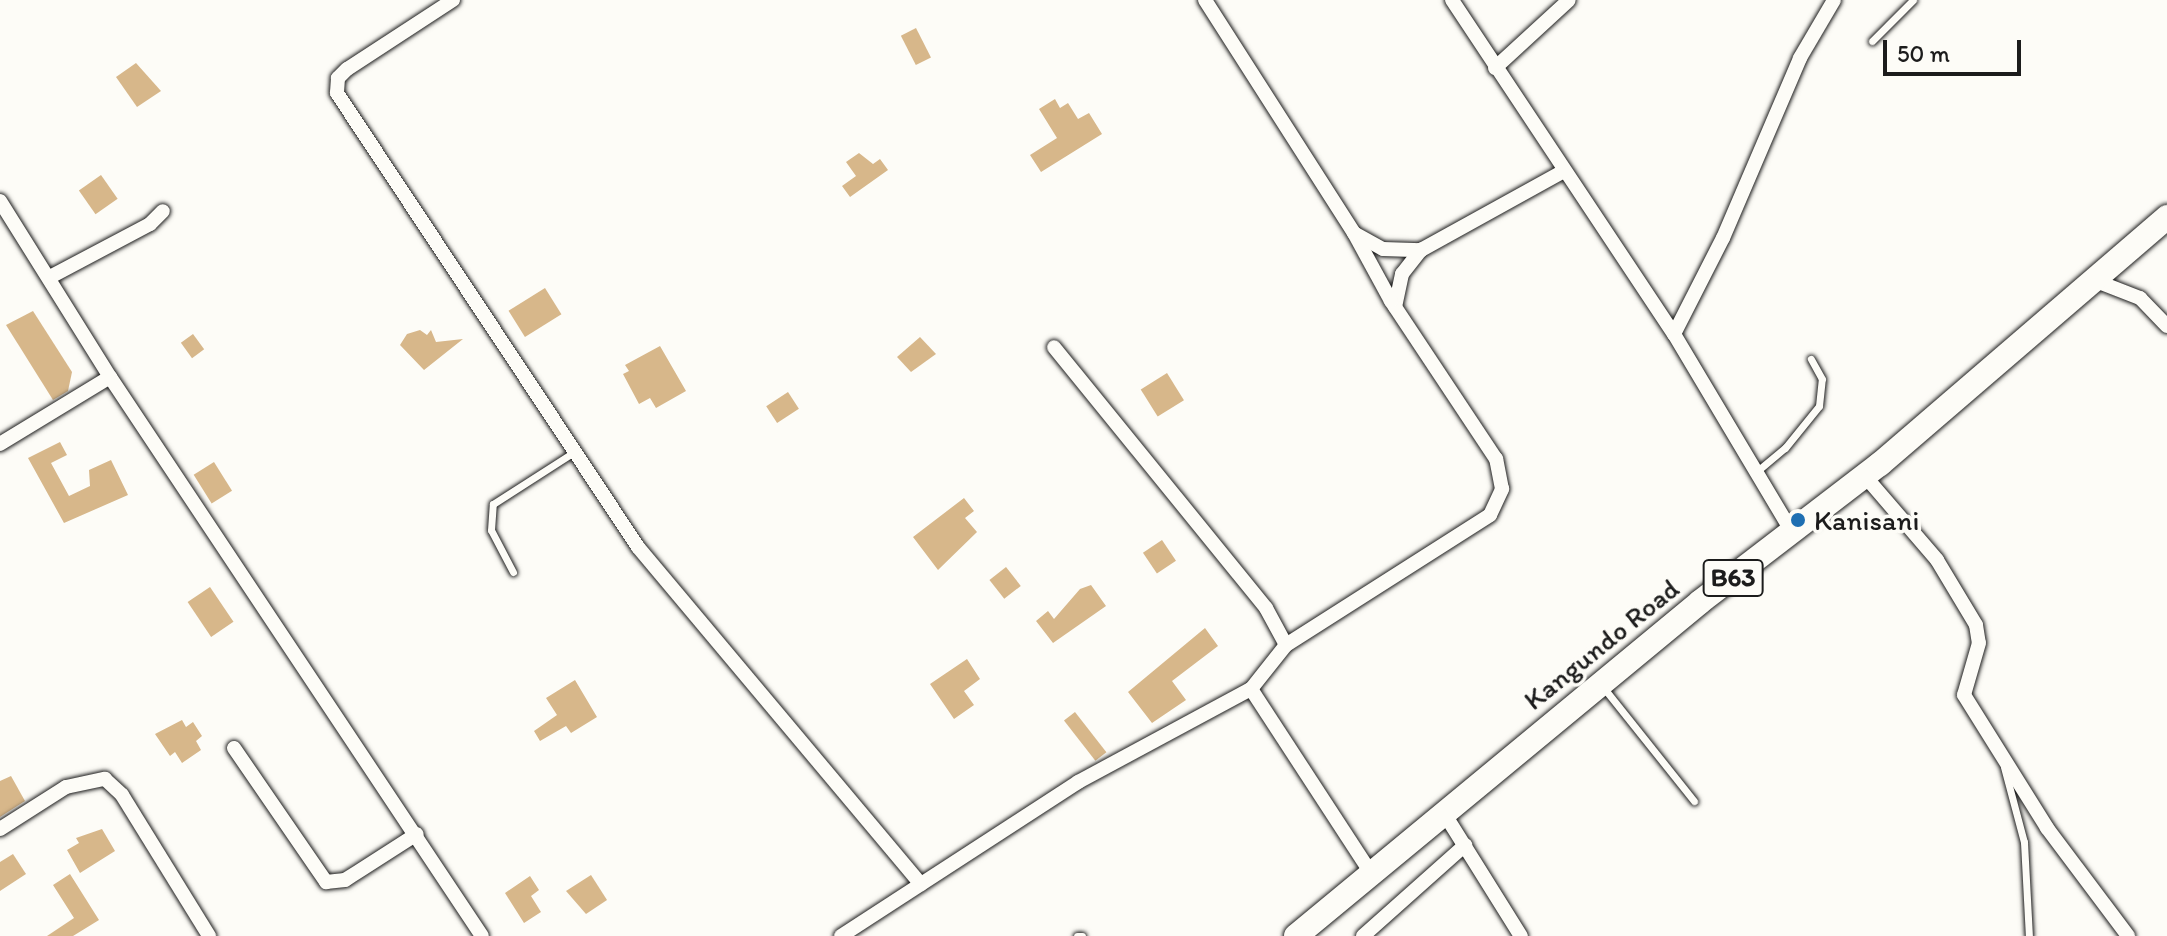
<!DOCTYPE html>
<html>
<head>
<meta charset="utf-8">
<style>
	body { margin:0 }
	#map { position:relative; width:2167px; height:936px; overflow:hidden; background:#fdfcf7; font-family:Itim,sans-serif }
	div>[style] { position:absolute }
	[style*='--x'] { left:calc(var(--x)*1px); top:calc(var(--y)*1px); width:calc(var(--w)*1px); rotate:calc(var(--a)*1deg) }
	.building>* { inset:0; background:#d7b78a; transform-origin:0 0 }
	.roads { filter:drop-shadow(0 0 2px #1c1c1c) drop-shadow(0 0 2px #1c1c1c) }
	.service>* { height:7px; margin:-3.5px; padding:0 3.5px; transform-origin:3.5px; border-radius:3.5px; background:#fdfcf7 }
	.minor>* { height:14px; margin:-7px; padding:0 7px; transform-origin:7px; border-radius:7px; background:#fdfcf7 }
	.trunk>* { height:24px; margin:-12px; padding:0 12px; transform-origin:12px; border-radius:12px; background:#fdfcf7 }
	.dots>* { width:22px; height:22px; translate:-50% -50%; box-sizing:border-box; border:4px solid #fdfcf7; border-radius:50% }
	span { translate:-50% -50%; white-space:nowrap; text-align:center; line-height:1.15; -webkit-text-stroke:7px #fdfcf7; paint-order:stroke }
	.shield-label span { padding:2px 6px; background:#fdfcf7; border:2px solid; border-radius:6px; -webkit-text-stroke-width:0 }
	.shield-label { font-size:26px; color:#1c1c1c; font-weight:700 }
	.poi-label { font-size:28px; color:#1c1c1c }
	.left { translate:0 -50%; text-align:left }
	.street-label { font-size:28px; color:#1c1c1c }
	.scale { position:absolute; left:1883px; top:40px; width:138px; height:36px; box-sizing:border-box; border:4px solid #1c1c1c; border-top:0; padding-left:10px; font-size:24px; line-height:28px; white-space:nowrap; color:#1c1c1c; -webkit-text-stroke:6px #fdfcf7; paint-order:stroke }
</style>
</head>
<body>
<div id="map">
	<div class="building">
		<div style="left:916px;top:28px;width:33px;height:17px;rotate:63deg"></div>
		<div style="clip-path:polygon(136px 63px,161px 91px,137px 107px,116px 77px)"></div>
		<div style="clip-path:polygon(1055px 99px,1060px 108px,1068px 103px,1078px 119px,1089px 113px,1102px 134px,1041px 172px,1030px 155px,1057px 138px,1039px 109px)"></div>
		<div style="clip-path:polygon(859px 153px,873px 164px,880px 159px,888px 170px,850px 197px,842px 186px,856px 176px,846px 162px)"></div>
		<div style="left:101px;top:175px;width:29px;height:27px;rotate:55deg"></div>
		<div style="left:545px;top:288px;width:31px;height:43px;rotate:58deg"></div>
		<div style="clip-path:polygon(33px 311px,72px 372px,68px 391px,53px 400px,6px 325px)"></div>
		<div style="clip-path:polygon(420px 330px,427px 335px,431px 330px,436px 342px,463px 339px,424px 370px,400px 345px,407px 334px)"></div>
		<div style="left:193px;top:334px;width:19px;height:15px;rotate:54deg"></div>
		<div style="clip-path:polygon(920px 337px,936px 354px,911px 372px,897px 357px)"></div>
		<div style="clip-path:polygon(660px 346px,686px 391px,656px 408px,650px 398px,639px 404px,623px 374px,629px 371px,625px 365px)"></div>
		<div style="left:1167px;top:373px;width:32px;height:31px;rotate:58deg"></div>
		<div style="left:788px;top:392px;width:20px;height:26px;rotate:57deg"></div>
		<div style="clip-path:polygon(60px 442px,67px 455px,51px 463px,69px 496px,90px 486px,89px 470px,111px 460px,128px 495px,64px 523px,28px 458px)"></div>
		<div style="left:214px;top:462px;width:34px;height:24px;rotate:58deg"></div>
		<div style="clip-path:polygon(964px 498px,974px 511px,965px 518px,977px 532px,938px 570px,913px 537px)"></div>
		<div style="left:1162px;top:540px;width:25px;height:23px;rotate:56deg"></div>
		<div style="left:1006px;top:567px;width:24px;height:21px;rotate:52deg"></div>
		<div style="clip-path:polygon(1091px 585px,1106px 606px,1053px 643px,1036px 621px,1048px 611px,1054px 619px,1080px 589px)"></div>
		<div style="left:210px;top:587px;width:42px;height:27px;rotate:56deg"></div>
		<div style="clip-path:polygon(1205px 628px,1218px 646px,1172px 681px,1186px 700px,1152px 723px,1128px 692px)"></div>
		<div style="clip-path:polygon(967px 659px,980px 679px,964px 691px,974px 705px,954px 719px,930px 684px)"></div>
		<div style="clip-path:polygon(575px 680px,597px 717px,571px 733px,566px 726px,540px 741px,534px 731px,557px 715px,546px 698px)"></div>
		<div style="left:1075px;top:712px;width:51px;height:14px;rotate:52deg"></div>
		<div style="clip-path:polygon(182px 720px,186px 727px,193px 722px,202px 736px,196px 741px,201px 750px,182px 763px,175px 752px,170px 756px,155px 734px)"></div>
		<div style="clip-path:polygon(11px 776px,25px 801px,0 817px,0 781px)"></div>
		<div style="clip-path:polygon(102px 829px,115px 851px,80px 873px,67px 850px,79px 843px,76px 838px)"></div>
		<div style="clip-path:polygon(13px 854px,26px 874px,0 891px,0 862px)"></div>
		<div style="clip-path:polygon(70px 874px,99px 920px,73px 936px,47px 936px,74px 918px,53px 885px)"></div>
		<div style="clip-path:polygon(591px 875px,607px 900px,586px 914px,566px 891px)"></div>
		<div style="clip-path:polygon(530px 876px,539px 890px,531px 896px,541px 912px,524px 923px,505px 893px)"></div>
	</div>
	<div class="roads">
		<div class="service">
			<div style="--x:1872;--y:41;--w:58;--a:-45"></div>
			<div style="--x:1756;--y:472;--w:38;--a:-40"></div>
			<div style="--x:1785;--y:448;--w:54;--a:-51"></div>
			<div style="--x:1819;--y:406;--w:27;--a:-84"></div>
			<div style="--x:1822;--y:379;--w:23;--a:-119"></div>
			<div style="--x:513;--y:572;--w:47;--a:-117.6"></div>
			<div style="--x:491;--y:530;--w:26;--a:-86"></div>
			<div style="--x:493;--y:504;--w:96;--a:-32.7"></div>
			<div style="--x:1603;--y:687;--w:146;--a:51.4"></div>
			<div style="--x:2004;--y:767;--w:78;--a:75.1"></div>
			<div style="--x:2024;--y:842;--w:94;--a:87"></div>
			<div style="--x:1077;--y:936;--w:5;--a:0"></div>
		</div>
		<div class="minor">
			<div style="--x:453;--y:0;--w:126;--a:146.9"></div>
			<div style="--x:347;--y:69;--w:13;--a:135"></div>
			<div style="--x:338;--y:78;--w:15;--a:94"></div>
			<div style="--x:337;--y:93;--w:545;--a:56.46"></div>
			<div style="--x:638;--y:547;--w:440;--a:50"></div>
			<div style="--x:1205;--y:0;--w:277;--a:57.4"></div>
			<div style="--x:1354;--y:233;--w:33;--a:29"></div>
			<div style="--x:1383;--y:249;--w:38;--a:2"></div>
			<div style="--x:1421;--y:250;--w:163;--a:-28.9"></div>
			<div style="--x:1452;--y:0;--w:401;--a:56.4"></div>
			<div style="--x:1674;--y:334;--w:233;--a:59.2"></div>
			<div style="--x:1495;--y:68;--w:100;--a:-42.6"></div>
			<div style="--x:0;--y:201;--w:208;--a:58"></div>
			<div style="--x:110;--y:377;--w:129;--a:148.7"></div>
			<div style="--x:50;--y:277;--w:113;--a:-27.9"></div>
			<div style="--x:150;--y:224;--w:18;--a:-45"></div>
			<div style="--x:2091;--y:279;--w:53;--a:21.2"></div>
			<div style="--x:2140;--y:298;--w:39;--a:46"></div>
			<div style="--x:1395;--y:307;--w:34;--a:-78"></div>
			<div style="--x:1402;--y:274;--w:31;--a:-52"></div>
			<div style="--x:1674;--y:334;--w:108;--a:-63"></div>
			<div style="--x:1723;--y:238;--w:196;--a:-66.8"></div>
			<div style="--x:1800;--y:58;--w:67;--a:-59.6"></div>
			<div style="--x:110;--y:377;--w:671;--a:56.36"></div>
			<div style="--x:1864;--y:475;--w:112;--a:49.3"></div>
			<div style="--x:1937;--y:560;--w:76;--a:59"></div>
			<div style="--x:1976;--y:625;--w:18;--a:81"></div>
			<div style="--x:1979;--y:643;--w:54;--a:106.1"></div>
			<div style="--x:1964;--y:695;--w:157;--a:58"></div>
			<div style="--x:2047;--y:828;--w:135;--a:53.1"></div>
			<div style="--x:1286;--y:645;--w:242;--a:-32.5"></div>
			<div style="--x:1490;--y:515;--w:29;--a:-65"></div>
			<div style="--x:1502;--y:489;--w:31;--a:-101"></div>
			<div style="--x:1496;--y:459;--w:190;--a:-123.6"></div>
			<div style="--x:1391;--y:301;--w:77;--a:-118.6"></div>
			<div style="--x:1251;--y:689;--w:220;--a:56.9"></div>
			<div style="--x:234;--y:748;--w:163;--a:55.5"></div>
			<div style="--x:326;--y:882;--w:19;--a:-6"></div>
			<div style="--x:345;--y:880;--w:85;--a:-32.6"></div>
			<div style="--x:1444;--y:813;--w:145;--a:58"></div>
			<div style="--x:0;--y:829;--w:78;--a:-32.5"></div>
			<div style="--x:66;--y:787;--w:40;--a:-12"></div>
			<div style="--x:105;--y:779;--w:23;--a:43"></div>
			<div style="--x:122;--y:795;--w:166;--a:58.3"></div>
			<div style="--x:841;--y:936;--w:283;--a:-33"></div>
			<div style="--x:1078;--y:782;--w:196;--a:-28.3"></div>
			<div style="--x:1251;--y:689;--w:56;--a:-51.5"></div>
			<div style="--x:1286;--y:645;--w:42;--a:-118.4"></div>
			<div style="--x:1266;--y:608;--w:336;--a:-129.1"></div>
			<div style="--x:1363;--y:936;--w:137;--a:-41.7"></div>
		</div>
		<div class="trunk">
			<div style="--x:1296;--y:936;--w:524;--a:-39.58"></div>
			<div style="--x:1700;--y:602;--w:227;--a:-37.5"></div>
			<div style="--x:1880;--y:464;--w:379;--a:-40.7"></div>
		</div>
	</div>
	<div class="dots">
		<div style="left:1798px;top:520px;background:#1f6fb2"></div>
	</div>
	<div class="shield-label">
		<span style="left:1733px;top:578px">B63</span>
	</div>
	<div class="poi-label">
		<span class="left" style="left:1814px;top:520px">Kanisani</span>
	</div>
	<div class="street-label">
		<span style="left:1601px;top:644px;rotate:-39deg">Kangundo Road</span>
	</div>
	<div class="scale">50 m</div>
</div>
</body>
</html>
